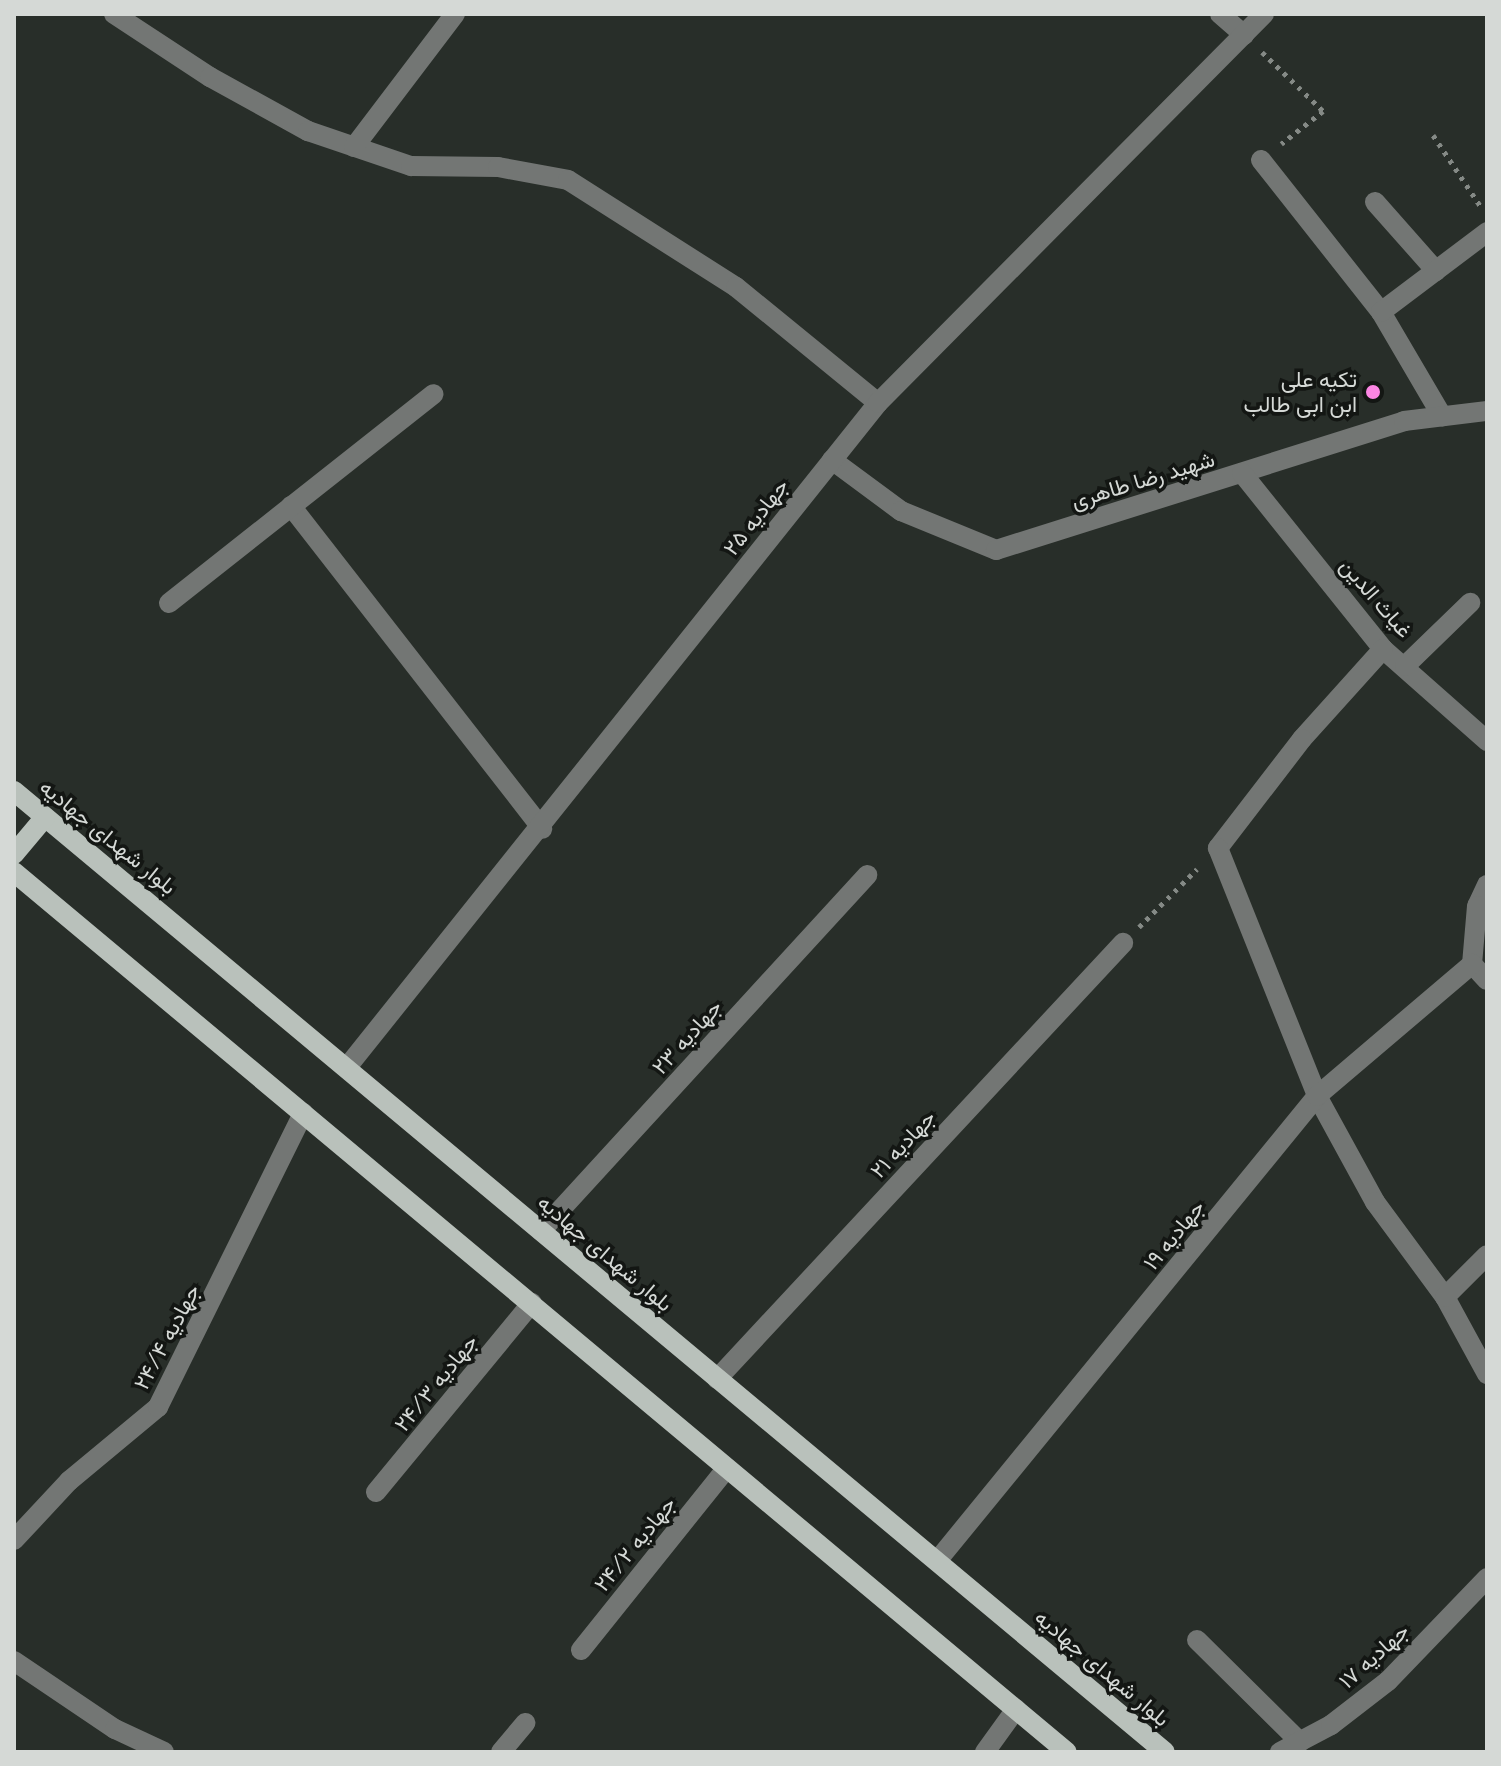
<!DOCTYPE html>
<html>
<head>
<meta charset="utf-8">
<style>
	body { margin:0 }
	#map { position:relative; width:1501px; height:1766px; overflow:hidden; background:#282e29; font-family:Raleway,Vazirmatn,sans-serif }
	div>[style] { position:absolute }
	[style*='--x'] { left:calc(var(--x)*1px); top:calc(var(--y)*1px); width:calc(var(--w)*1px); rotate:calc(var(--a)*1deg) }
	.path>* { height:5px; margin-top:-2.5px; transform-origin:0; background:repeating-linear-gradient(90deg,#858a86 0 4px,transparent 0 10px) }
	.minor>* { height:20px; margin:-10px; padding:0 10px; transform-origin:10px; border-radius:10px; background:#737674 }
	.major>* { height:20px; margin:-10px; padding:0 10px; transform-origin:10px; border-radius:10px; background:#b9c1bb }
	.dots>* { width:22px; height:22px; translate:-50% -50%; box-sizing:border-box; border:4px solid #131613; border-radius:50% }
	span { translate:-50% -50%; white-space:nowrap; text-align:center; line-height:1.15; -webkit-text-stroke:7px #131613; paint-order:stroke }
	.poi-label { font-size:22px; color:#d5d9d6 }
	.right { translate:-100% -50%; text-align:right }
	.street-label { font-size:22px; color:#d5d9d6 }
	.frame { position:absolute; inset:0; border:16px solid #d5d9d6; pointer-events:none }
</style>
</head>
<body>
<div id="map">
	<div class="path">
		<div style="--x:1262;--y:52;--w:85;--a:44"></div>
		<div style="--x:1323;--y:111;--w:53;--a:141.8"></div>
		<div style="--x:1433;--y:135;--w:87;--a:56.3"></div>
		<div style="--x:1139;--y:927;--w:82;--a:-45"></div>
	</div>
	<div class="minor">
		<div style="--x:114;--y:14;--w:115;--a:33.3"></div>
		<div style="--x:210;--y:77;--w:112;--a:28.9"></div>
		<div style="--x:308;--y:131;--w:109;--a:18.8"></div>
		<div style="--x:411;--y:166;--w:87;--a:0.7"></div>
		<div style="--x:498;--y:167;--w:71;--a:10.5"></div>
		<div style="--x:568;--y:180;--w:199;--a:32.5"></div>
		<div style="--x:736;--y:287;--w:183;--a:39.2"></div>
		<div style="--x:1220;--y:14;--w:32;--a:41"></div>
		<div style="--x:354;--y:147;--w:167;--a:-52.8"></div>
		<div style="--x:1261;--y:160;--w:194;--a:51.7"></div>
		<div style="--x:1381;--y:312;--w:121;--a:59.6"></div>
		<div style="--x:1375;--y:202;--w:92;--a:48.5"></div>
		<div style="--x:1381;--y:312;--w:133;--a:-37"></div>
		<div style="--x:832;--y:460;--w:86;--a:36.5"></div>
		<div style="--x:901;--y:511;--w:103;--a:22.3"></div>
		<div style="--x:996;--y:550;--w:428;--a:-17.5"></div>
		<div style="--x:1404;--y:421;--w:84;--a:-6.9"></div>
		<div style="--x:1242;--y:473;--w:226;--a:51.3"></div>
		<div style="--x:1383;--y:649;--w:139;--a:41.5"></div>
		<div style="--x:291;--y:506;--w:409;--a:52.1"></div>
		<div style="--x:169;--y:603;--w:337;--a:-38.3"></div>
		<div style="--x:1383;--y:649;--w:121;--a:132"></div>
		<div style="--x:1302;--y:739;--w:138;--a:127.6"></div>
		<div style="--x:1218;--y:848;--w:267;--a:68.2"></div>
		<div style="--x:1317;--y:1096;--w:121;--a:61.3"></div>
		<div style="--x:1375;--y:1202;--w:118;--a:53.6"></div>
		<div style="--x:1445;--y:1297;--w:88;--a:61.4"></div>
		<div style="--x:1405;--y:666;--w:91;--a:-44.1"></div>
		<div style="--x:1487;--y:885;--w:23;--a:115"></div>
		<div style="--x:1477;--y:906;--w:58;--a:94.9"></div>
		<div style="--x:1472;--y:964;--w:22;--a:47"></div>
		<div style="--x:348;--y:1066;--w:849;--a:-51.36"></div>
		<div style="--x:878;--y:403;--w:548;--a:-45.22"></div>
		<div style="--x:541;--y:1231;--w:483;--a:-47.5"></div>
		<div style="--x:1445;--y:1297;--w:59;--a:-45"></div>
		<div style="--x:717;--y:1379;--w:596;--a:-47.04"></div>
		<div style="--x:376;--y:1492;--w:245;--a:-50.5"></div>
		<div style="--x:14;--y:1540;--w:81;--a:-47"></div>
		<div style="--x:69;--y:1481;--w:116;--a:-39.7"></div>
		<div style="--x:158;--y:1407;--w:328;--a:-63.7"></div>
		<div style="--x:937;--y:1561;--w:601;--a:-50.74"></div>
		<div style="--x:1317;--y:1096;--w:204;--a:-40.4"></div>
		<div style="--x:1197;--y:1640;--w:145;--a:44.7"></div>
		<div style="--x:581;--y:1650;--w:233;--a:-51.3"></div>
		<div style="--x:14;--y:1661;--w:122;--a:34"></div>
		<div style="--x:115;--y:1729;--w:54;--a:25.1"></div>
		<div style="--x:501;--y:1752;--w:38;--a:-50"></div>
		<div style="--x:985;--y:1752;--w:53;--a:-54.2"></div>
		<div style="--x:1280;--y:1752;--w:58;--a:-27.9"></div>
		<div style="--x:1331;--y:1725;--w:72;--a:-37.7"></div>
		<div style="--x:1388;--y:1681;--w:143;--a:-46.1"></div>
	</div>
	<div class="major">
		<div style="--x:14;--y:791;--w:1499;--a:39.86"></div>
		<div style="--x:14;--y:854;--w:48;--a:-50"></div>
		<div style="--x:14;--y:872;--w:1372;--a:39.89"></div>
	</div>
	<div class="dots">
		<div style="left:1373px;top:392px;background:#fc86e3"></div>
	</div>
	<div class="poi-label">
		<span class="right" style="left:1357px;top:392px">تکیه علی<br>ابن ابی طالب</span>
	</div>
	<div class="street-label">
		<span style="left:1143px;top:480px;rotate:-17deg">شهید رضا طاهری</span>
		<span style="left:756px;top:517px;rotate:-52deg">جهادیه ۲۵</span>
		<span style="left:1376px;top:598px;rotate:49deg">غیاث الدین</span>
		<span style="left:108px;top:837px;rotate:39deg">بلوار شهدای جهادیه</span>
		<span style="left:687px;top:1037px;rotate:-48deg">جهادیه ۲۳</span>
		<span style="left:903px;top:1144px;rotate:-47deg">جهادیه ۲۱</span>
		<span style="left:1174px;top:1235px;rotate:-51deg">جهادیه ۱۹</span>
		<span style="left:605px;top:1253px;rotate:40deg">بلوار شهدای جهادیه</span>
		<span style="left:167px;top:1337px;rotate:-62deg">جهادیه ۲۴/۴</span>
		<span style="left:436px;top:1383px;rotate:-51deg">جهادیه ۲۴/۳</span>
		<span style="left:635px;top:1544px;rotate:-51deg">جهادیه ۲۴/۲</span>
		<span style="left:1374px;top:1656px;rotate:-42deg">جهادیه ۱۷</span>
		<span style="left:1102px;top:1668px;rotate:40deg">بلوار شهدای جهادیه</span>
	</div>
	<div class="frame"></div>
</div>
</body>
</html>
